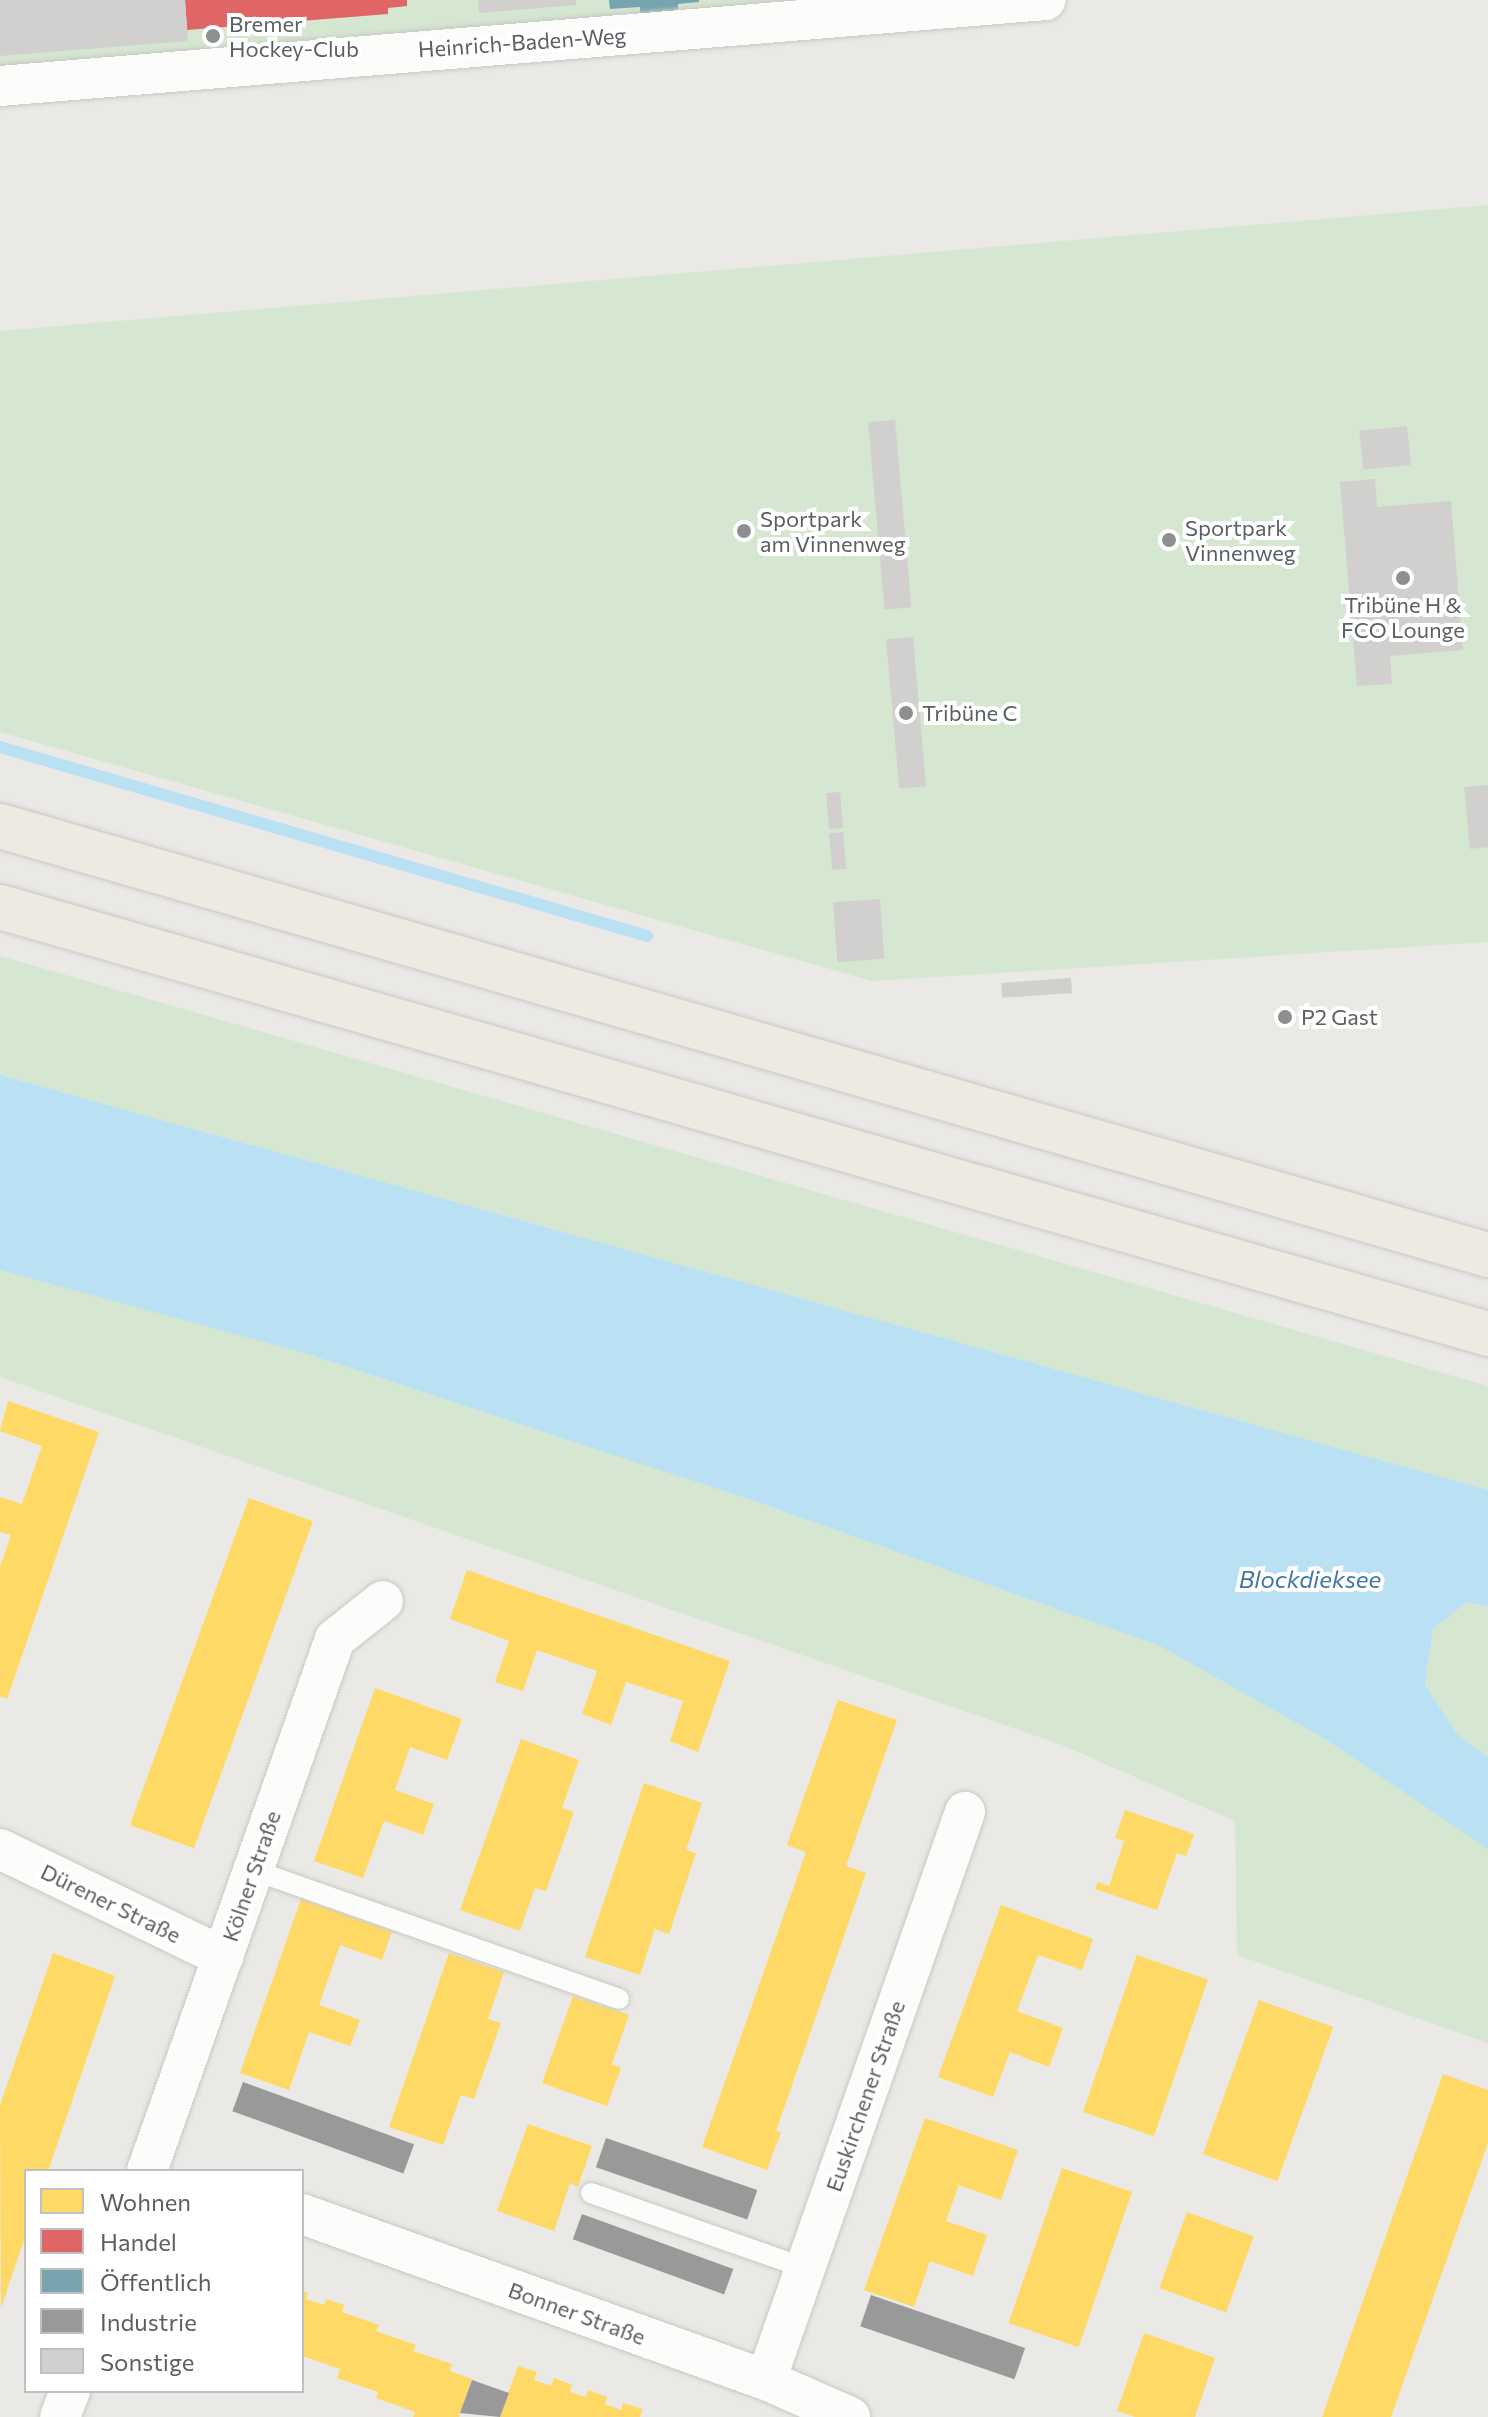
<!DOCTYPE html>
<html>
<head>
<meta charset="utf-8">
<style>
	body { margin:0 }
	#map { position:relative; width:1488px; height:2417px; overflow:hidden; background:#ebe9e5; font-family:Commissioner,sans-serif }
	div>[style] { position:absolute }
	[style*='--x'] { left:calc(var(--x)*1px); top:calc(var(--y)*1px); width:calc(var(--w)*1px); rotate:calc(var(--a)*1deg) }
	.green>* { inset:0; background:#d5e6d1 }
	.water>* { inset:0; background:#bae0f4 }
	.homes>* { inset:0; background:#ffd966; transform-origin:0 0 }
	.shops>* { inset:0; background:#e06666 }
	.public>* { inset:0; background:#76a5af }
	.industry>* { inset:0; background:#999; transform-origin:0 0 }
	.stream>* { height:12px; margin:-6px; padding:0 6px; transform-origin:6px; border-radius:6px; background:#bae0f4 }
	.building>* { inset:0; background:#d1d0ce; transform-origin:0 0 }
	.roads { filter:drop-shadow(0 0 2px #c7c8c7) drop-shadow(0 0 2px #c7c8c7) }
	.service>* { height:20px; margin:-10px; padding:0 10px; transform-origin:10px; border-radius:10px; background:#fcfcfb }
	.minor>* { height:40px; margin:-20px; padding:0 20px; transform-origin:20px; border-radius:20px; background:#fcfcfb }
	.motorway>* { height:44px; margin:-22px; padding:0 22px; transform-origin:22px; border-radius:22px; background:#eee9e1 }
	.dots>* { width:22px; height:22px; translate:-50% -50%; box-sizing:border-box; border:4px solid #fff; border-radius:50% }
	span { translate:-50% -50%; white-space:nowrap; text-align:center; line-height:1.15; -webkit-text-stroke:8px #fff; paint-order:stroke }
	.poi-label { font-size:22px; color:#5b5f63 }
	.left { translate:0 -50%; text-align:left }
	.street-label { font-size:22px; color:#5b5f63 }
	.water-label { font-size:24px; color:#4078a3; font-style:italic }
	.legend { position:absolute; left:24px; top:2169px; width:280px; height:224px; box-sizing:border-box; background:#fff; border:2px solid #bdbfc1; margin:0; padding:10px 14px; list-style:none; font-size:24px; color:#5b5f63 }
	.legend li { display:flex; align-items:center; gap:16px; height:40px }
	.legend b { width:40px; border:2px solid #bdbfc1 }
</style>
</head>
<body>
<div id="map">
	<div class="green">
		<div style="clip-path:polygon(0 0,851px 0,0 72px)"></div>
		<div style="clip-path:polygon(1488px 205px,1488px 942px,872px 981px,0 732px,0 331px)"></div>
		<div style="clip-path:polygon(0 956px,1488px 1386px,1488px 1490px,0 1075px)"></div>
		<div style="clip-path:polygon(0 1270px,308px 1353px,763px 1504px,1160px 1646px,1325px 1739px,1488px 1849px,1488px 2043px,1237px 1955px,1235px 1821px,1062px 1745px,0 1377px)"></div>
		<div style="clip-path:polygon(1467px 1602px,1488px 1607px,1488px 1757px,1458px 1735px,1425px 1685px,1433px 1629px)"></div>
	</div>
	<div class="water">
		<div style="clip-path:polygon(0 1075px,1488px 1490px,1488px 1607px,1467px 1602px,1433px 1629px,1425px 1685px,1458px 1735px,1488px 1757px,1488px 1849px,1325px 1739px,1160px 1646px,763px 1504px,308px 1354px,0 1270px)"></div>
	</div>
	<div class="homes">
		<div style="clip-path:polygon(8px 1401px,99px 1432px,7px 1699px,0 1696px,0 1567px,11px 1535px,0 1532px,0 1497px,22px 1504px,42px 1446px,0 1431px)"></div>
		<div style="left:249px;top:1498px;width:68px;height:348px;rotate:20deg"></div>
		<div style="clip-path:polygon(467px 1570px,730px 1661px,698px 1752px,670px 1741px,683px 1701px,626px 1682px,611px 1725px,582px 1714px,597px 1671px,537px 1650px,523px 1691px,495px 1682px,509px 1641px,450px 1619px)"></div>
		<div style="clip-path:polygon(375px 1688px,462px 1719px,447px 1760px,410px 1747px,395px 1790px,434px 1804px,423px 1835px,384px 1821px,363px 1878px,314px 1861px)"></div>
		<div style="clip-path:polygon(838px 1700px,897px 1720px,846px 1866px,866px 1873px,776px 2131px,781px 2132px,767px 2170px,702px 2147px,806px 1852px,787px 1845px)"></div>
		<div style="clip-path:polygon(521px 1739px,579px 1760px,562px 1808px,574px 1812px,546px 1891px,535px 1888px,520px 1931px,460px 1910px)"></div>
		<div style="clip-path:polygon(644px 1783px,702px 1803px,686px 1850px,696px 1853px,669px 1934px,655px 1929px,640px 1975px,585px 1957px)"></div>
		<div style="clip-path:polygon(1125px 1810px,1194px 1834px,1186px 1856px,1177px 1853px,1157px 1910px,1095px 1889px,1098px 1882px,1109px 1886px,1124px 1841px,1115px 1838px)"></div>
		<div style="clip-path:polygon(301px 1899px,392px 1931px,382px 1960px,340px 1945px,319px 2005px,360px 2020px,350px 2046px,309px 2032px,289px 2090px,240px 2073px)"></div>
		<div style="clip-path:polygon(1001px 1905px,1093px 1939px,1082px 1970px,1038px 1955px,1017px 2011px,1063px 2028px,1049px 2067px,1010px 2052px,993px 2097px,938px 2077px)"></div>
		<div style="clip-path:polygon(53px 1953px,115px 1976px,48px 2171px,26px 2171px,26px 2234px,1px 2308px,0 2105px)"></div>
		<div style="clip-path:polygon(449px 1953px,504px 1972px,488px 2019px,501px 2023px,474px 2099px,461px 2095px,443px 2145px,389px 2127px)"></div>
		<div style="left:1137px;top:1955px;width:75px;height:166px;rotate:19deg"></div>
		<div style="clip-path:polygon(573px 1996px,629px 2015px,612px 2064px,621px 2068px,607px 2106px,542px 2083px)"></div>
		<div style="left:1259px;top:2000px;width:79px;height:164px;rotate:20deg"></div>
		<div style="clip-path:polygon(1443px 2074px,1488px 2090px,1488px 2143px,1454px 2239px,1391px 2417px,1322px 2417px)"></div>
		<div style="clip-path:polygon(925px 2118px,1018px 2150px,1001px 2200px,959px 2185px,946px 2221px,987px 2235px,973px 2276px,930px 2261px,914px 2307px,864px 2290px)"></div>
		<div style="clip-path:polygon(528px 2124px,592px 2146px,578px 2187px,570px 2183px,554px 2231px,497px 2211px)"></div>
		<div style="left:1062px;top:2168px;width:74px;height:164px;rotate:19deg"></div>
		<div style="left:1187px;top:2212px;width:71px;height:81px;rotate:20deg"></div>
		<div style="clip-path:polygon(302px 2291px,308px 2293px,306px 2299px,324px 2305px,326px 2299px,344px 2305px,342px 2312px,379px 2325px,376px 2331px,416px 2345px,413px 2351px,452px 2364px,450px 2371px,472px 2379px,459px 2417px,413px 2417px,415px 2412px,376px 2398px,378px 2392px,337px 2378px,340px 2369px,302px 2356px)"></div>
		<div style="clip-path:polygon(1144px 2333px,1215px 2358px,1195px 2417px,1135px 2417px,1117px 2411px)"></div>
		<div style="clip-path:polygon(518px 2366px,537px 2372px,534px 2380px,551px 2386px,554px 2378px,572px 2385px,570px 2392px,586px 2397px,588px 2390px,607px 2397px,605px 2404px,621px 2410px,623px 2403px,643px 2409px,640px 2417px,500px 2417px)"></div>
	</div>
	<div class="shops">
		<div style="clip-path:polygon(185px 0,407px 0,407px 6px,388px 8px,388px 14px,187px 30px)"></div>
	</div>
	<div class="public">
		<div style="clip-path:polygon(609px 0,699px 0,699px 2px,678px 4px,678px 11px,640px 14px,640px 7px,610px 9px)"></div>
	</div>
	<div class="industry">
		<div style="left:243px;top:2082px;width:182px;height:31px;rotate:20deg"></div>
		<div style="left:606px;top:2138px;width:160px;height:31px;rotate:19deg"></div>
		<div style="left:582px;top:2214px;width:161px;height:27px;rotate:20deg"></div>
		<div style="left:871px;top:2295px;width:163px;height:33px;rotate:19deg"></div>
		<div style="clip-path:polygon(472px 2380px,509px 2393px,500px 2417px,460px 2413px)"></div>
	</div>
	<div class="stream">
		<div style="--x:0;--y:747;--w:674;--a:16.28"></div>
	</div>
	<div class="building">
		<div style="clip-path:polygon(0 0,185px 0,188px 41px,0 56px)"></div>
		<div style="clip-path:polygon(478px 0,576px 0,576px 5px,479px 13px)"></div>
		<div style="left:895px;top:420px;width:188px;height:27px;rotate:85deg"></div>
		<div style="left:1407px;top:426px;width:39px;height:48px;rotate:84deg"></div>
		<div style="clip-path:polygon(1375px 479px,1377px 507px,1451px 501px,1463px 650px,1390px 656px,1392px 684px,1357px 686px,1340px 482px)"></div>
		<div style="left:913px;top:637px;width:150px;height:27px;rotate:85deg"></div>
		<div style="clip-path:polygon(1488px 785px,1488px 847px,1470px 849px,1464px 787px)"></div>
		<div style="left:840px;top:792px;width:36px;height:14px;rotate:85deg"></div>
		<div style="left:843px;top:832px;width:37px;height:14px;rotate:85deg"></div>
		<div style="left:880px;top:899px;width:60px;height:47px;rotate:86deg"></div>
		<div style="left:1071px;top:978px;width:15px;height:70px;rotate:86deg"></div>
	</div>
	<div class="roads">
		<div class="service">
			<div style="--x:253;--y:1870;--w:388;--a:19.4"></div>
			<div style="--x:591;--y:2193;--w:227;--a:19.3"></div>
		</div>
		<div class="minor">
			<div style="--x:0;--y:86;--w:1049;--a:-4.7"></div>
			<div style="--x:0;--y:1849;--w:248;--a:25.8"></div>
			<div style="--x:147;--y:2171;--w:564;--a:-70.54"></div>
			<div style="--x:335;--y:1639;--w:61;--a:-38.4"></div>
			<div style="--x:302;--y:2214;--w:493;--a:19.7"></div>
			<div style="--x:766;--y:2380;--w:92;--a:23.8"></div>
			<div style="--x:766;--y:2380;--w:602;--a:-70.69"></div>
			<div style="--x:60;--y:2417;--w:28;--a:-69"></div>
		</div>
		<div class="motorway">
			<div style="--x:0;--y:826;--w:1549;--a:16.08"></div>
			<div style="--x:0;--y:907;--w:1548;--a:16.01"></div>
		</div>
	</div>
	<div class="dots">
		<div style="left:213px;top:36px;background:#8d8f90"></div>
		<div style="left:744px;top:531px;background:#8d8f90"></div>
		<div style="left:1169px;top:540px;background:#8d8f90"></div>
		<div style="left:1403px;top:578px;background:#8d8f90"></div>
		<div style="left:906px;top:713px;background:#8d8f90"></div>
		<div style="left:1285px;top:1017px;background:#8d8f90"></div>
	</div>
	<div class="poi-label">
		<span class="left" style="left:229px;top:36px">Bremer<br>Hockey-Club</span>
		<span class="left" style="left:760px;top:531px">Sportpark<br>am Vinnenweg</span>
		<span class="left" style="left:1185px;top:540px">Sportpark<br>Vinnenweg</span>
		<span style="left:1403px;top:617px">Tribüne H &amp;<br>FCO Lounge</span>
		<span class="left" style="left:922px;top:713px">Tribüne C</span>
		<span class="left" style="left:1301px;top:1017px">P2 Gast</span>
	</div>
	<div class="street-label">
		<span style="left:522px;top:42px;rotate:-4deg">Heinrich-Baden-Weg</span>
		<span style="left:251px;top:1876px;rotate:-71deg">Kölner Straße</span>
		<span style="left:111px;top:1903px;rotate:26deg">Dürener Straße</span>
		<span style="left:865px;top:2096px;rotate:-71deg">Euskirchener Straße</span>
		<span style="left:577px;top:2313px;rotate:20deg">Bonner Straße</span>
	</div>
	<div class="water-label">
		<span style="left:1310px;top:1579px">Blockdieksee</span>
	</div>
	<ul class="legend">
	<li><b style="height:22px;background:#ffd966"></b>Wohnen</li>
	<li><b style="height:22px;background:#e06666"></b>Handel</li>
	<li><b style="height:22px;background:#76a5af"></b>Öffentlich</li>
	<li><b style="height:22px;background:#999"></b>Industrie</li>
	<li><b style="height:22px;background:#d1d0ce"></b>Sonstige</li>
	</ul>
</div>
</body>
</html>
